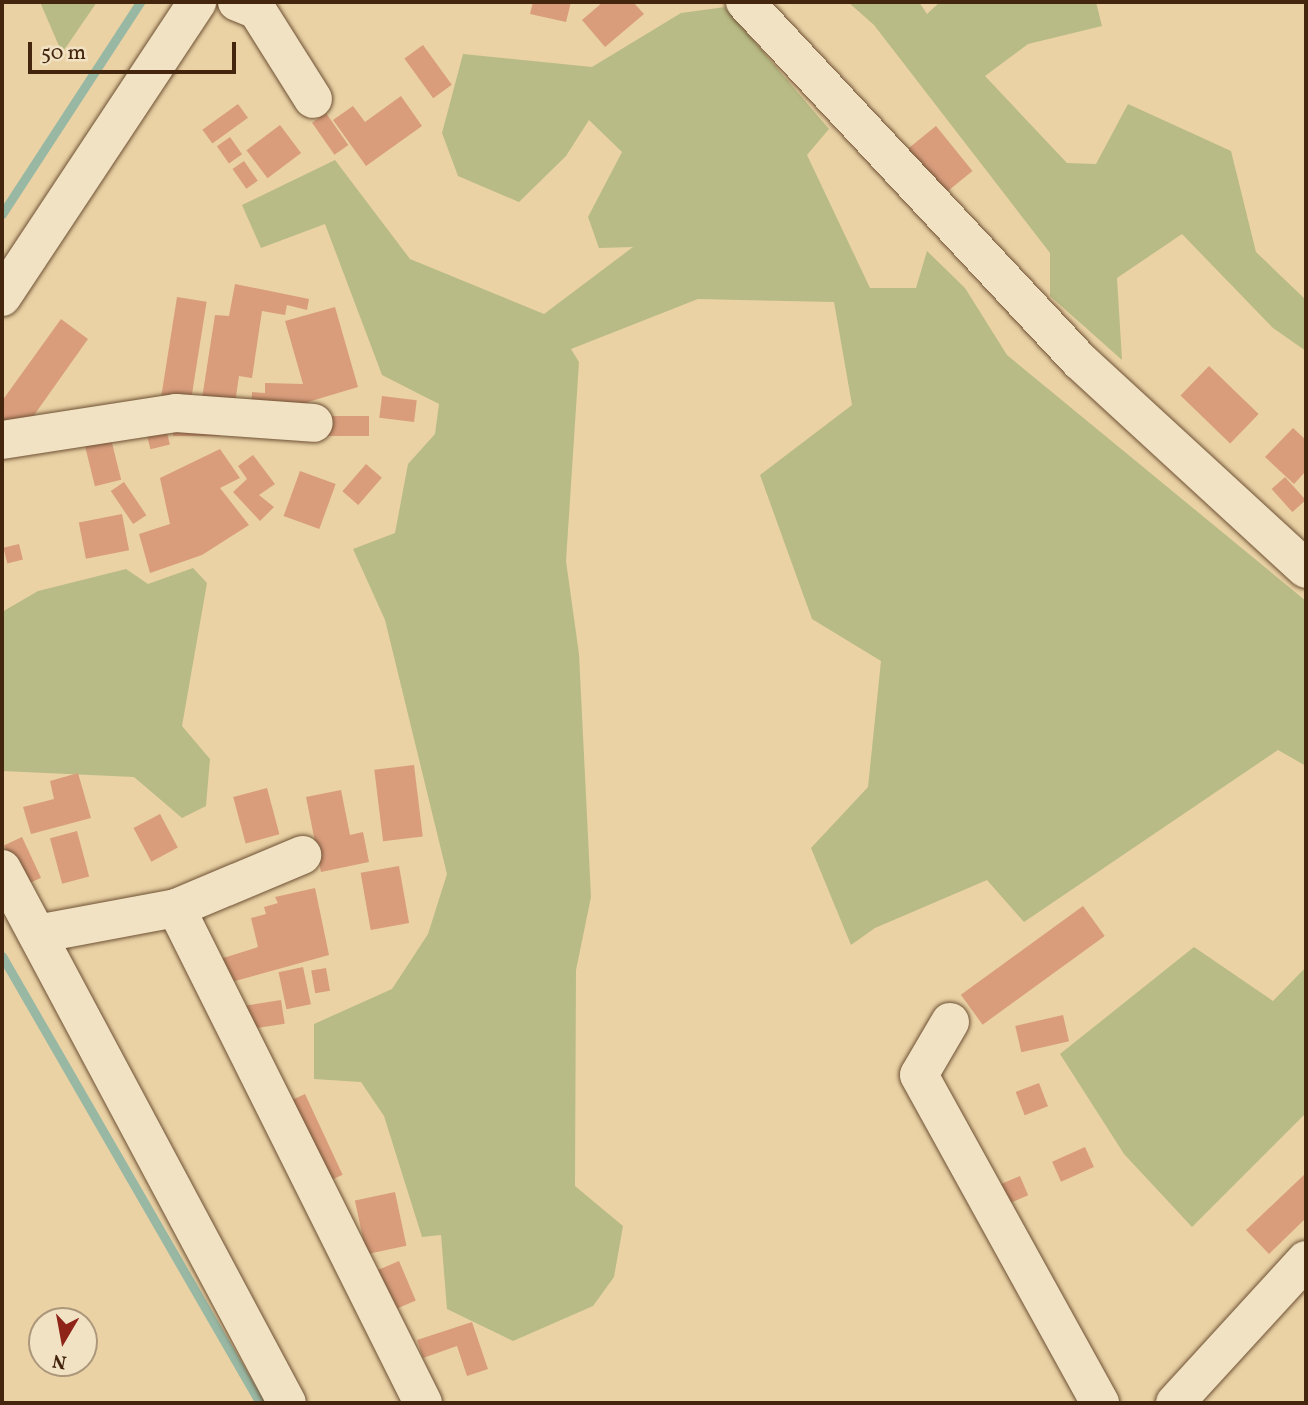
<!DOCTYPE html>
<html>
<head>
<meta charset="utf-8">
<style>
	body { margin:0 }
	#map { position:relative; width:1308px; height:1405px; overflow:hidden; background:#ead2a5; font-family:Vollkorn,serif }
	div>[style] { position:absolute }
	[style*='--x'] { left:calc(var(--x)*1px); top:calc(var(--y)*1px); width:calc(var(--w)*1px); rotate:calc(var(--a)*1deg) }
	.green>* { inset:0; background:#b8bb85 }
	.stream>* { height:9px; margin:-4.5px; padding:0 4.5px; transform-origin:4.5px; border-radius:4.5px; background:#98b8a4 }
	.building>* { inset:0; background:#d99d7c; transform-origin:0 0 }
	.roads { filter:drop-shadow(0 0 2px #6e5134) drop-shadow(0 0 2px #6e5134) }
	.minor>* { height:38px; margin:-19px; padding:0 19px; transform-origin:19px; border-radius:19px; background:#f1e2c4 }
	span { translate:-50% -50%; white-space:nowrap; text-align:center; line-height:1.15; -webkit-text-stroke:7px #f1e2c4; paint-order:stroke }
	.frame { position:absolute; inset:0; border:4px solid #44260e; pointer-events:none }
	.north { position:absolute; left:28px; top:1307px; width:70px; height:70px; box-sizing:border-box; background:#f1e2c4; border:2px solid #ac977b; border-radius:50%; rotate:190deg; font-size:19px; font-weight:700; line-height:28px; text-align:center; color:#44260e }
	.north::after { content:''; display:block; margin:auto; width:24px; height:32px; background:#8f2418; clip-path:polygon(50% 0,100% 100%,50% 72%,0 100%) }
	.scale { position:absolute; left:28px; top:42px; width:208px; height:32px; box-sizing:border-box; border:4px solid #44260e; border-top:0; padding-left:9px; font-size:21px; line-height:24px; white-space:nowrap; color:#44260e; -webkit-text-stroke:5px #f1e2c4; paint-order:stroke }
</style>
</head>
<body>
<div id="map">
	<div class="green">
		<div style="clip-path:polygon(40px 2px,97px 2px,62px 53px)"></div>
		<div style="clip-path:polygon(848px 2px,919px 2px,927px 14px,940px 2px,1096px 2px,1102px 26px,1028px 44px,985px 76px,1067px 163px,1096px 164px,1128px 104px,1231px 151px,1256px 252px,1306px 300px,1306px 351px,1273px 328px,1182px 234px,1117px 278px,1122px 360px,1050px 296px,1050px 253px,874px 25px)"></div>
		<div style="clip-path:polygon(725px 7px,829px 129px,807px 155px,870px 288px,916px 288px,927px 251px,965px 288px,1007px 355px,1306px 601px,1306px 766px,1278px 750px,1024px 922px,987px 880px,875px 928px,851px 945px,811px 848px,868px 787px,881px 661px,812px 619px,760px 475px,852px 405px,834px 302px,698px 299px,571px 349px,579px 362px,566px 561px,579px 654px,591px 897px,576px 970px,575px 1186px,623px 1226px,614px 1277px,593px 1306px,513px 1341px,447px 1309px,441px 1235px,422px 1237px,384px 1116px,361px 1082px,314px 1079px,314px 1024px,392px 989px,428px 934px,447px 874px,385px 620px,353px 549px,395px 533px,408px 464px,435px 434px,439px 404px,382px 375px,325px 224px,261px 248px,242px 205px,335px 160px,410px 259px,544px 314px,633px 247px,599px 248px,588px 217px,622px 152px,589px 120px,566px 156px,519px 202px,458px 176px,442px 133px,463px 54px,592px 67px,681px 13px)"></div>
		<div style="clip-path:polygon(193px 568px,207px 583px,182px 726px,210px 759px,206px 806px,182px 818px,134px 777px,2px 771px,2px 612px,38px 591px,126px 569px,148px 584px)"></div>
		<div style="clip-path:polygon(1194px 947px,1273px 1001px,1306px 967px,1306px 1113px,1192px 1227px,1124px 1154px,1060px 1054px)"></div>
	</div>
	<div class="stream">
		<div style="--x:2;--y:214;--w:253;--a:-56.9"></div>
		<div style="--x:2;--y:956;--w:516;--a:60.01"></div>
	</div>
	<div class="building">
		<div style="clip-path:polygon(533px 2px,571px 2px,566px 22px,530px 14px)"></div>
		<div style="clip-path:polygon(603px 2px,633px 2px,644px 14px,605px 47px,582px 20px)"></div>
		<div style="left:423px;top:45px;width:49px;height:23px;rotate:54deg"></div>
		<div style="clip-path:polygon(401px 96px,422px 126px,366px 166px,333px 120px,353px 106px,365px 122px)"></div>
		<div style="left:238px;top:104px;width:17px;height:44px;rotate:54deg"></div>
		<div style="left:326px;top:113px;width:39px;height:17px;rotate:55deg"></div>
		<div style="left:280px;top:125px;width:35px;height:42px;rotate:53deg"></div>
		<div style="left:936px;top:126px;width:58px;height:46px;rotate:51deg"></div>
		<div style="left:230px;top:137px;width:21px;height:16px;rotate:55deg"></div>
		<div style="left:244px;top:161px;width:24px;height:14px;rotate:55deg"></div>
		<div style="clip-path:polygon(235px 284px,309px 299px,307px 310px,287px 305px,285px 315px,262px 311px,252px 378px,239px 376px,234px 410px,201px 405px,215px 315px,229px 316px)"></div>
		<div style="left:177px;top:297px;width:30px;height:100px;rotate:9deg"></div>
		<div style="clip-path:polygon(335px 307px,358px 387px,308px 402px,307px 413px,251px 412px,252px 392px,265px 393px,265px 383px,303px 384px,285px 321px)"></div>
		<div style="clip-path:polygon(61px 319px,88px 339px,20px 435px,2px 422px,2px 401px)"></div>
		<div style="left:1209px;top:366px;width:69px;height:41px;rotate:44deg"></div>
		<div style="left:382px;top:396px;width:35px;height:22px;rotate:7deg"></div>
		<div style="left:328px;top:416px;width:41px;height:20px"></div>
		<div style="left:219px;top:423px;width:13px;height:46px;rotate:90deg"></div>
		<div style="clip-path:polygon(1293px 428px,1306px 440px,1306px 471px,1294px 484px,1265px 457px)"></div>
		<div style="left:166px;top:429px;width:16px;height:20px;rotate:76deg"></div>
		<div style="left:111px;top:439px;width:42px;height:27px;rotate:76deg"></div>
		<div style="clip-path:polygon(220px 449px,240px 478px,220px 488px,249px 525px,202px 555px,150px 573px,139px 534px,170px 524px,160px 478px)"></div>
		<div style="clip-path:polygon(253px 455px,275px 484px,259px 495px,274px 507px,260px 521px,233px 492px,247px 479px,238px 466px)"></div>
		<div style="left:366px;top:464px;width:21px;height:36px;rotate:41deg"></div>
		<div style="left:300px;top:471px;width:38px;height:48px;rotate:20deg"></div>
		<div style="left:1285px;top:477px;width:31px;height:18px;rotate:48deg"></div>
		<div style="left:124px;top:482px;width:40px;height:16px;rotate:56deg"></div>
		<div style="left:122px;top:514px;width:37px;height:44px;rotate:79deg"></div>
		<div style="left:19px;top:544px;width:16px;height:16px;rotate:76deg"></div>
		<div style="left:414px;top:765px;width:72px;height:40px;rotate:83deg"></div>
		<div style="clip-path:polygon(78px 773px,91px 818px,31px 834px,23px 807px,54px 799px,50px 781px)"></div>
		<div style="left:267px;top:788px;width:48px;height:35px;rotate:75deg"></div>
		<div style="clip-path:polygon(341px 790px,350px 835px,363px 832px,369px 862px,321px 872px,306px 797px)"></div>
		<div style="left:160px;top:814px;width:38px;height:30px;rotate:62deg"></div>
		<div style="left:77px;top:831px;width:47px;height:28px;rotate:75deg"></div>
		<div style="left:22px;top:837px;width:45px;height:20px;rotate:65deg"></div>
		<div style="left:399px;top:866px;width:58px;height:39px;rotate:80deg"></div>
		<div style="clip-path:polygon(315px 888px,329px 955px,228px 983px,220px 959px,258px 947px,251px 918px,266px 914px,264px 907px,278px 903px,275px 897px)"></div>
		<div style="left:1083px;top:906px;width:37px;height:151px;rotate:54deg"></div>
		<div style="left:303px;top:967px;width:38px;height:25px;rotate:78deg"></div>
		<div style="left:326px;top:968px;width:23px;height:15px;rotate:80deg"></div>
		<div style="left:281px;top:1000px;width:24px;height:36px;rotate:81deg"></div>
		<div style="left:1063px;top:1015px;width:27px;height:49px;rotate:77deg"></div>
		<div style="left:1039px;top:1083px;width:25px;height:25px;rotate:69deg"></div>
		<div style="left:305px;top:1094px;width:89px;height:22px;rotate:65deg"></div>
		<div style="left:1085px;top:1147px;width:22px;height:36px;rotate:66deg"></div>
		<div style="clip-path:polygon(1306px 1173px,1306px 1218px,1269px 1254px,1246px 1230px)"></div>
		<div style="left:1020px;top:1176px;width:21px;height:23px;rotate:67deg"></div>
		<div style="left:395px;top:1192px;width:55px;height:41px;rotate:78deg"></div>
		<div style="left:399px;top:1261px;width:43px;height:26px;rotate:67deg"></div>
		<div style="clip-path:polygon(472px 1322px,488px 1369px,467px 1376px,457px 1346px,423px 1358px,417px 1340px)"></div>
	</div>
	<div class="roads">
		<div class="minor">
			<div style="--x:237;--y:2;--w:22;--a:22"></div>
			<div style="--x:257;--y:10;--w:105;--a:57.8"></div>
			<div style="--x:745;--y:2;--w:491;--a:47"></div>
			<div style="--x:1080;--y:361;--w:307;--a:42.6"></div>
			<div style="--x:2;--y:297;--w:354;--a:-56.5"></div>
			<div style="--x:2;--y:440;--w:176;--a:-8.8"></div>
			<div style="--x:176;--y:413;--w:138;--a:4.1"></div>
			<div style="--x:2;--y:869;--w:605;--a:61.91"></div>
			<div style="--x:176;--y:908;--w:137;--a:-22.8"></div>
			<div style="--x:37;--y:934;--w:141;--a:-10.6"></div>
			<div style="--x:176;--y:908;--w:553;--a:63.48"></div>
			<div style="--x:950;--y:1022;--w:61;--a:120.3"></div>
			<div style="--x:919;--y:1075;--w:375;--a:61.1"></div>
			<div style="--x:1175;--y:1403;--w:194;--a:-47.5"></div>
		</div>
	</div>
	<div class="frame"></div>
	<div class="north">N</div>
	<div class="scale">50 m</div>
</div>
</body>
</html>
